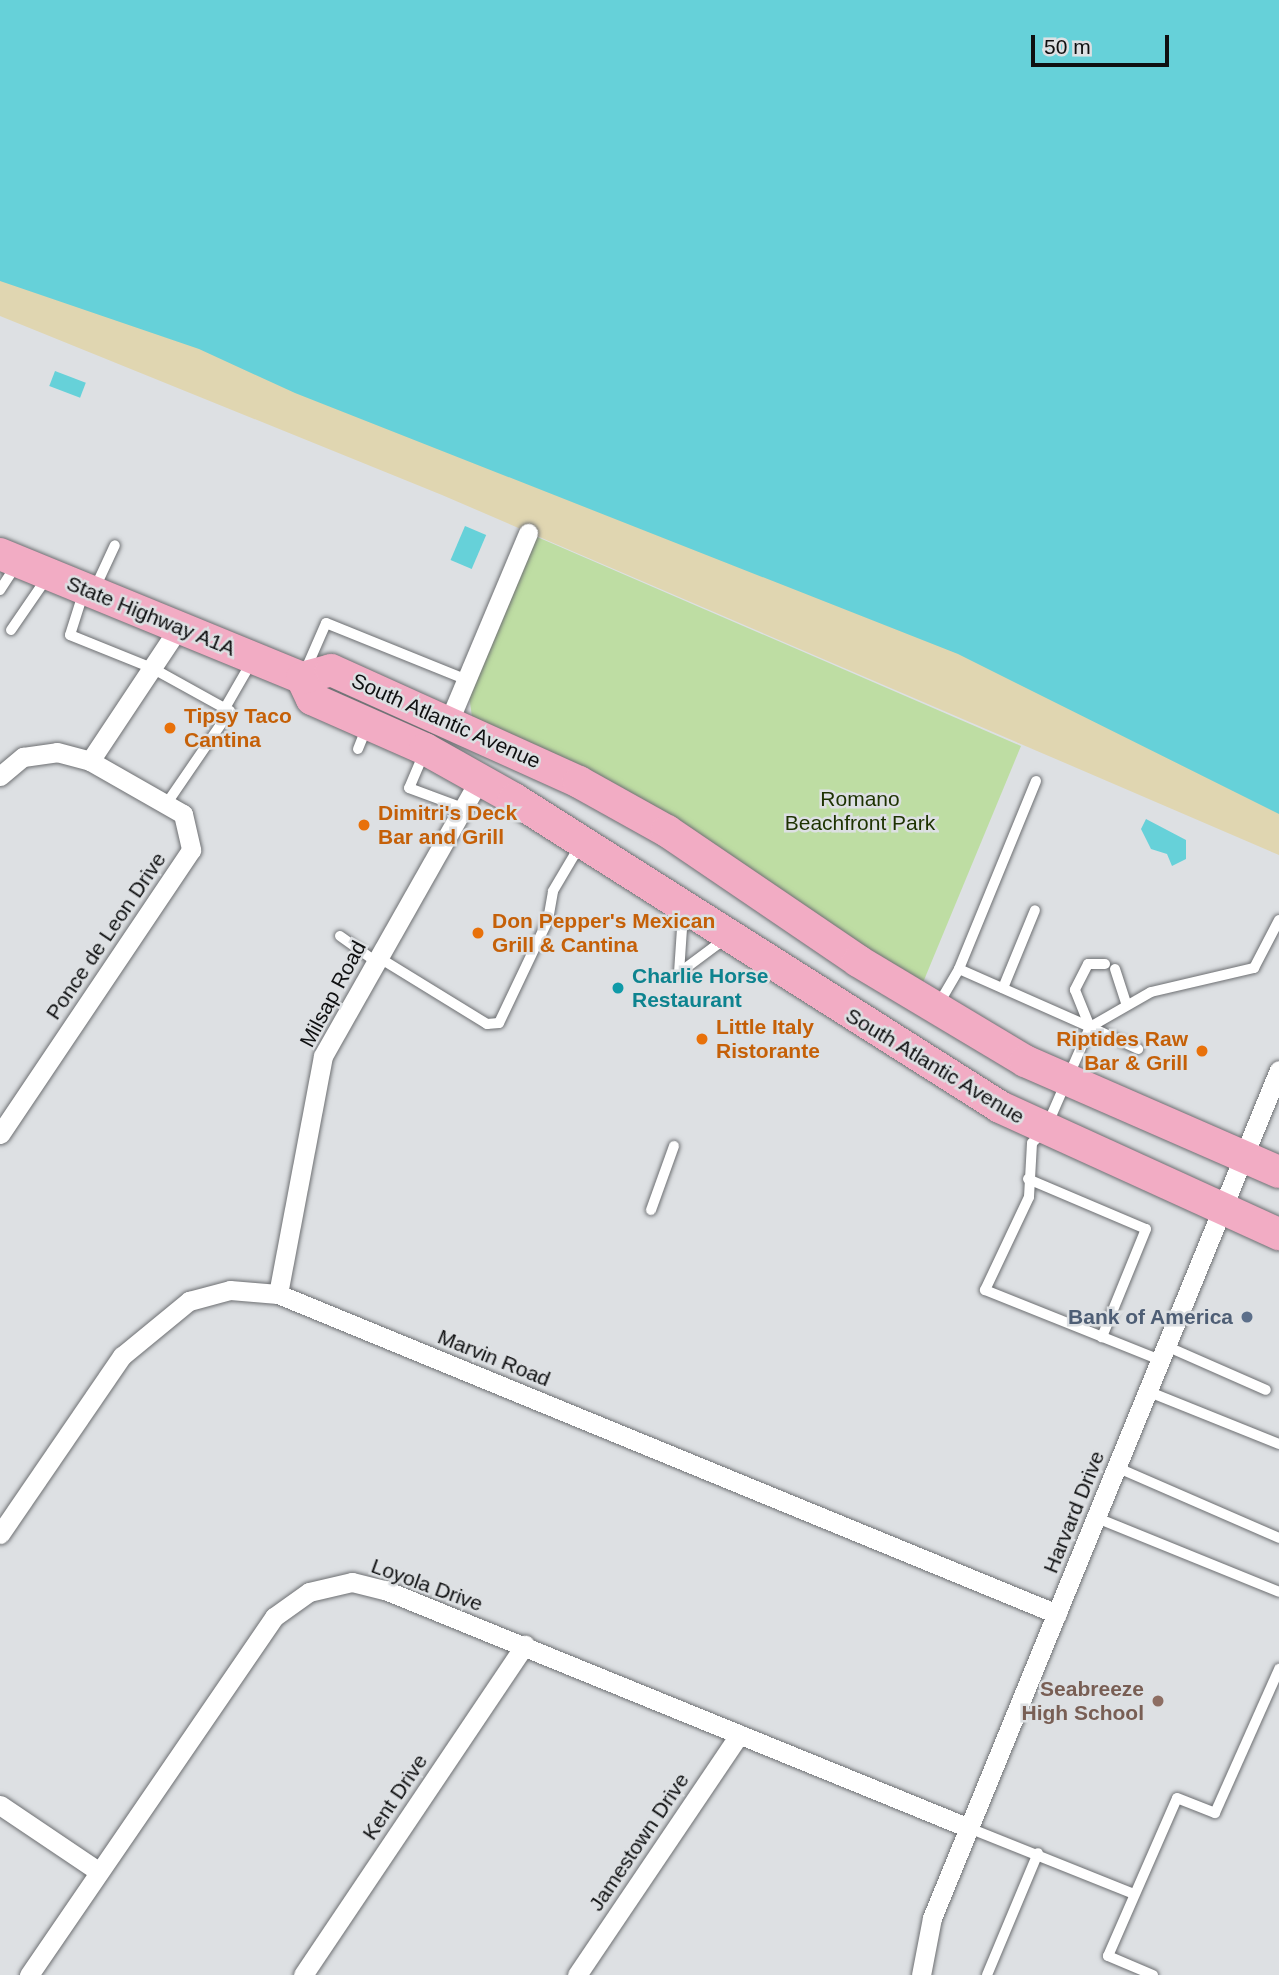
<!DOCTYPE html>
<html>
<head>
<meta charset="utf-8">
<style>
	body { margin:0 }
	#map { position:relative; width:1279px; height:1975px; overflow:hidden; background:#dde0e3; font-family:Arial,sans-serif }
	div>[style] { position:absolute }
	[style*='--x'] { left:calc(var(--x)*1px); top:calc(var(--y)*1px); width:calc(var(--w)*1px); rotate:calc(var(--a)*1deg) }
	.green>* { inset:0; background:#bedda3 }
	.sand>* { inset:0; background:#e0d6b1 }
	.water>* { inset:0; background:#66d1d9; transform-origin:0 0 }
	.roads { filter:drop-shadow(0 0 2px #6d6f72) drop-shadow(0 0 2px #6d6f72) }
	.service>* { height:10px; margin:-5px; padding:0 5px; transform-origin:5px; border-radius:5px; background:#fff }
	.minor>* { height:19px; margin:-9.5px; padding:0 9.5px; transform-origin:9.5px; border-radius:9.5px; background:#fff }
	.primary>* { height:32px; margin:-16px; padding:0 16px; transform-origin:16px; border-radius:16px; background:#f2acc4 }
	.dots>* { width:19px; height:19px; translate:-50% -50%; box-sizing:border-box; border:4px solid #dde0e3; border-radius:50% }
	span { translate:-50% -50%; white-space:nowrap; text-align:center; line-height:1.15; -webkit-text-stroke:5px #dde0e3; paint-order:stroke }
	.street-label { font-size:21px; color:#0f1011 }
	.food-label { font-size:21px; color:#c56008; font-weight:700 }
	.left { translate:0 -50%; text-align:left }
	.right { translate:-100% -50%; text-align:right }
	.park-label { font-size:21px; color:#1d3201 }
	.culture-label { font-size:21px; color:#0d838f; font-weight:700 }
	.service-label { font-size:21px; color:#4e5e75; font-weight:700 }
	.education-label { font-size:21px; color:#785e54; font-weight:700 }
	.scale { position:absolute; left:1031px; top:35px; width:138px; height:32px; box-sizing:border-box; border:4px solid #0f1011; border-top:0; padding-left:9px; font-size:21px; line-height:24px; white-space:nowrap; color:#0f1011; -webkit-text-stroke:5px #dde0e3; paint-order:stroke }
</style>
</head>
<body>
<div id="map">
	<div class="green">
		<div style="clip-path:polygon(528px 533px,1021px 746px,917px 997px,472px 717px,467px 680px)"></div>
	</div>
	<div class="sand">
		<div style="clip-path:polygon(0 210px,1279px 736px,1279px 855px,442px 495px,0 316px)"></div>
	</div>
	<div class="water">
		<div style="clip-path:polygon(0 0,1279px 0,1279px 814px,958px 654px,295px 393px,199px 349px,0 281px)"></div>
		<div style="left:55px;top:371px;width:33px;height:16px;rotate:21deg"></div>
		<div style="left:465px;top:526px;width:23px;height:37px;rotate:23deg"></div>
		<div style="clip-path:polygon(1146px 819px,1186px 840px,1186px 859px,1172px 866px,1167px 854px,1151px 849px,1141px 829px)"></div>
	</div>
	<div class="roads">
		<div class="service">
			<div style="--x:95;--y:588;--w:47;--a:-65.1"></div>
			<div style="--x:0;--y:590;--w:31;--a:-57"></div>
			<div style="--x:83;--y:594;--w:43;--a:107.6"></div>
			<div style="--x:70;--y:635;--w:88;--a:21.9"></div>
			<div style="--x:152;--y:668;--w:89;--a:28.9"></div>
			<div style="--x:230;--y:711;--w:112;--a:124.4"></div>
			<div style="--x:11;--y:630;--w:62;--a:-55.5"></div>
			<div style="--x:306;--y:669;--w:50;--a:-66.5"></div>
			<div style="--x:326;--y:623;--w:152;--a:22"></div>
			<div style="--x:225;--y:708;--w:54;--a:-60.1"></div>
			<div style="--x:358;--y:749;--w:24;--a:-68"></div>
			<div style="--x:424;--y:753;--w:38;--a:113"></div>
			<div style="--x:409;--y:788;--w:58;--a:20.3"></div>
			<div style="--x:1036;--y:781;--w:203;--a:112.3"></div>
			<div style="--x:959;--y:969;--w:143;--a:23.9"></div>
			<div style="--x:1090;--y:1027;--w:112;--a:113.6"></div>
			<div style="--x:1045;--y:1130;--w:18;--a:135"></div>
			<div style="--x:1032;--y:1143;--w:54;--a:93.2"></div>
			<div style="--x:1029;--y:1197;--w:103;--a:115.3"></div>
			<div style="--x:985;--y:1290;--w:188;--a:21.8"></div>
			<div style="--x:683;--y:914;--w:59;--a:93.9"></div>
			<div style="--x:679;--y:973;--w:59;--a:-36.7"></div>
			<div style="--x:340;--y:936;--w:43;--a:35.5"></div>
			<div style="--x:378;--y:957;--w:128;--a:31.6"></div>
			<div style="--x:487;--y:1024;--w:12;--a:-5"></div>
			<div style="--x:499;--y:1023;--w:114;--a:-64.6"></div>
			<div style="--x:548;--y:920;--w:29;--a:-80"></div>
			<div style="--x:553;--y:891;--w:51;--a:-59.4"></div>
			<div style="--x:1105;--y:964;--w:17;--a:180"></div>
			<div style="--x:1088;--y:964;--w:29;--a:117"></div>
			<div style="--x:1075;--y:990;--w:40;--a:68"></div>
			<div style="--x:1090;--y:1027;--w:53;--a:24.6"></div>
			<div style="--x:1115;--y:969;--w:36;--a:72"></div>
			<div style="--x:1003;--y:988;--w:84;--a:-67.7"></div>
			<div style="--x:938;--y:1005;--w:42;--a:-59.7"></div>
			<div style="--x:1090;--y:1027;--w:70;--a:-29.8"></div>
			<div style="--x:1151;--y:992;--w:106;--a:-13.1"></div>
			<div style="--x:1254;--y:968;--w:54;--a:-62.5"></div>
			<div style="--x:1028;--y:1179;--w:128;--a:23"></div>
			<div style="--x:1146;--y:1229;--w:117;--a:112.2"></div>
			<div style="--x:651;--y:1210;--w:68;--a:-70.2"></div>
			<div style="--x:1166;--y:1346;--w:109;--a:23.7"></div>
			<div style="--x:1147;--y:1391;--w:142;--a:21.9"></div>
			<div style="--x:1116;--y:1467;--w:178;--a:23.5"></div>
			<div style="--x:1097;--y:1518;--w:196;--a:22.1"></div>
			<div style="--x:969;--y:1828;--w:178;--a:21.8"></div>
			<div style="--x:987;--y:1975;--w:132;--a:-67.3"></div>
			<div style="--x:1153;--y:1975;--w:49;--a:-157.1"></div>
			<div style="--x:1108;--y:1956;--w:172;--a:-66.4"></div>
			<div style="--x:1177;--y:1798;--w:41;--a:21.5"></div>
			<div style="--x:1215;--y:1813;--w:158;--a:-66"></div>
		</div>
		<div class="minor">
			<div style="--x:449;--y:721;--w:204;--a:-67.2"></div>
			<div style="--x:90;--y:761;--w:161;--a:-56.4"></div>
			<div style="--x:0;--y:776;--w:30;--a:-40"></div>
			<div style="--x:23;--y:757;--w:34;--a:-8"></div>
			<div style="--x:57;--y:752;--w:34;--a:15"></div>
			<div style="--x:90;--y:761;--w:107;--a:29.7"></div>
			<div style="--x:183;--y:814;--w:37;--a:77"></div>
			<div style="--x:191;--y:850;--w:342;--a:123.9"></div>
			<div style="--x:278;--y:1294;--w:242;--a:-79.3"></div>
			<div style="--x:323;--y:1056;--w:319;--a:-60.5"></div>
			<div style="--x:0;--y:1534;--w:216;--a:-55.6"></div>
			<div style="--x:122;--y:1356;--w:87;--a:-39.4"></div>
			<div style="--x:189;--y:1301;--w:42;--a:-15"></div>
			<div style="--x:230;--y:1290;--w:48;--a:4.8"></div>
			<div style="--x:278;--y:1294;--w:842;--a:22.33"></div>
			<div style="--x:0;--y:1805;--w:118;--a:34"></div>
			<div style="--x:29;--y:1975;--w:434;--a:-55.6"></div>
			<div style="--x:274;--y:1617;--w:43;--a:-35.5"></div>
			<div style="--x:309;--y:1592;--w:44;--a:-13.1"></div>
			<div style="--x:352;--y:1582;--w:34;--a:14"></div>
			<div style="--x:385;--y:1590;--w:631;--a:22.17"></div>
			<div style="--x:303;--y:1975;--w:398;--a:-56.1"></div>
			<div style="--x:577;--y:1975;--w:290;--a:-56"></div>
			<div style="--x:921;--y:1975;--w:58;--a:-79.1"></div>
			<div style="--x:932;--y:1918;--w:916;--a:-67.75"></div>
		</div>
		<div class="primary">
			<div style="--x:0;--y:554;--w:326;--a:22.3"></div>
			<div style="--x:302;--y:678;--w:23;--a:65"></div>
			<div style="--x:312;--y:699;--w:124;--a:23.9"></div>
			<div style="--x:425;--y:749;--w:102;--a:29.3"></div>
			<div style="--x:514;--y:799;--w:575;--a:32.36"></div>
			<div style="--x:1000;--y:1107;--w:307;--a:24.5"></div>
			<div style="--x:302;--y:678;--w:30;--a:-15"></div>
			<div style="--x:331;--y:670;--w:272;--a:24.3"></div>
			<div style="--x:579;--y:782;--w:101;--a:29.1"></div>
			<div style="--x:667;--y:831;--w:231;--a:34.2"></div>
			<div style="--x:858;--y:961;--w:195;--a:30.9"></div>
			<div style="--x:1025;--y:1061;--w:277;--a:23.6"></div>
		</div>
	</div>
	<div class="dots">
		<div style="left:170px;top:728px;background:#e8710a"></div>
		<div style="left:364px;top:825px;background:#e8710a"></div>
		<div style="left:478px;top:933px;background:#e8710a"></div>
		<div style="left:618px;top:988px;background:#0f9aa8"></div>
		<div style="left:702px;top:1039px;background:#e8710a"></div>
		<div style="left:1202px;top:1051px;background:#e8710a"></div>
		<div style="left:1247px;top:1317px;background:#5c6f8a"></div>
		<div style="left:1158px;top:1701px;background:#8d6e63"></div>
	</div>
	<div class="street-label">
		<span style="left:151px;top:616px;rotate:22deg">State Highway A1A</span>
		<span style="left:446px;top:721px;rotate:24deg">South Atlantic Avenue</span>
		<span style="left:106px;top:936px;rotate:-56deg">Ponce de Leon Drive</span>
		<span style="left:333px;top:994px;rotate:-62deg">Milsap Road</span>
		<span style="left:935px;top:1066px;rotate:31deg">South Atlantic Avenue</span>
		<span style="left:494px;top:1358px;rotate:22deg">Marvin Road</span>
		<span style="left:1074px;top:1512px;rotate:-68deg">Harvard Drive</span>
		<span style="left:427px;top:1585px;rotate:20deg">Loyola Drive</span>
		<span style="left:395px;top:1797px;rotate:-56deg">Kent Drive</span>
		<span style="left:639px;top:1842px;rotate:-56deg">Jamestown Drive</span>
	</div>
	<div class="food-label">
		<span class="left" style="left:184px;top:728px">Tipsy Taco<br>Cantina</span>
		<span class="left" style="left:378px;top:825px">Dimitri's Deck<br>Bar and Grill</span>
		<span class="left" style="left:492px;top:933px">Don Pepper's Mexican<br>Grill &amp; Cantina</span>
		<span class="left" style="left:716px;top:1039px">Little Italy<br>Ristorante</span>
		<span class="right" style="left:1188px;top:1051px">Riptides Raw<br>Bar &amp; Grill</span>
	</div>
	<div class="park-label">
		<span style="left:860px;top:811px">Romano<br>Beachfront Park</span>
	</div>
	<div class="culture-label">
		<span class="left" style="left:632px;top:988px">Charlie Horse<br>Restaurant</span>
	</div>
	<div class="service-label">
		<span class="right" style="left:1233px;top:1317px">Bank of America</span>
	</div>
	<div class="education-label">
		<span class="right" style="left:1144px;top:1701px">Seabreeze<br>High School</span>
	</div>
	<div class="scale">50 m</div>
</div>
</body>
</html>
